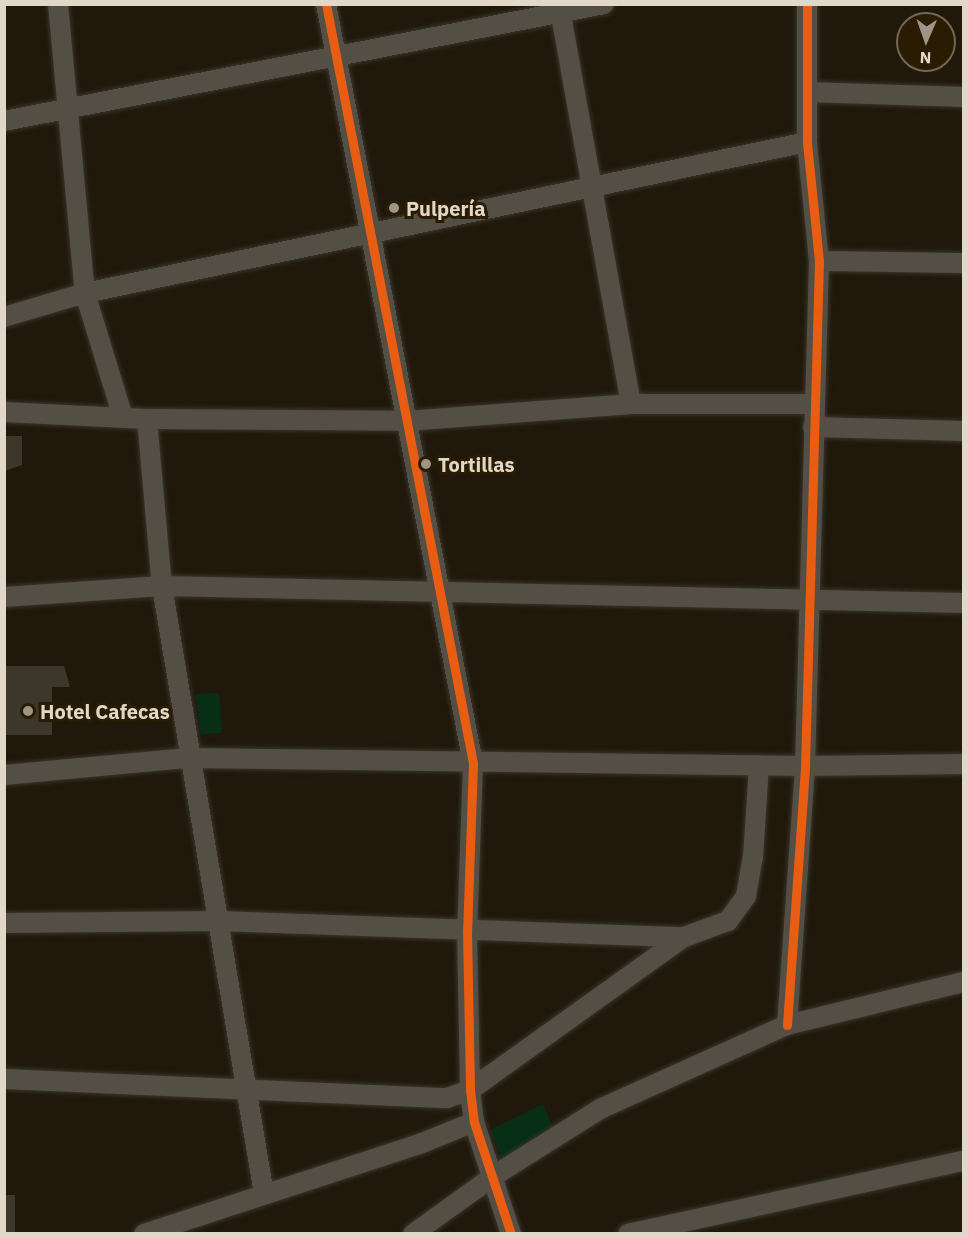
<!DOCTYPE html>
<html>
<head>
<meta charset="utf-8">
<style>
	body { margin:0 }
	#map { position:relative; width:968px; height:1238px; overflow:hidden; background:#20190b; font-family:"IBM Plex Sans",sans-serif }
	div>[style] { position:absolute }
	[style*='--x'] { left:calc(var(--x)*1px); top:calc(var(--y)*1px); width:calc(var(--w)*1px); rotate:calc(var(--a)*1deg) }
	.green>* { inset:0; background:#062f16 }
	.building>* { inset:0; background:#3d372b; transform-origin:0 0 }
	.roads { filter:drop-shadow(0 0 2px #39342b) drop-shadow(0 0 2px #39342b) }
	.street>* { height:20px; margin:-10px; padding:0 10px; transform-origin:10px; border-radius:10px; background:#544f45 }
	.cycleway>* { height:9px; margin:-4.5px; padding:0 4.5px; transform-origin:4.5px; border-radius:4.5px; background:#e95d12 }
	.dots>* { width:16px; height:16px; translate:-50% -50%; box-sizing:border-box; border:3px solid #291c02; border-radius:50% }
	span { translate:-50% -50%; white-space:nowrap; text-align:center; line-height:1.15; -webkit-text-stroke:6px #291c02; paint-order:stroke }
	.poi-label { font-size:20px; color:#e1d8c9; font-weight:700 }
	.left { translate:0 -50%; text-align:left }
	.frame { position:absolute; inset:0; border:6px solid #e1d8c9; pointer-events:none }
	.north { position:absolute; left:896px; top:12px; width:60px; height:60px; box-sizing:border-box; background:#291c02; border:2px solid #736752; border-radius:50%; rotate:182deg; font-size:16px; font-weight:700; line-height:24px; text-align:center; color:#e1d8c9 }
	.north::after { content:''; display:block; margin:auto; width:21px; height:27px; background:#9d9586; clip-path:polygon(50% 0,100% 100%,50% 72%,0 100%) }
</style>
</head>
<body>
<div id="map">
	<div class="green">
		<div style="clip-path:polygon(219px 693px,222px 733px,201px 734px,195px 694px)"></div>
		<div style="clip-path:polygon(543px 1104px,553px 1127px,503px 1161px,490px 1130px)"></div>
	</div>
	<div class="building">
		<div style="clip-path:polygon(4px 436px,22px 436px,22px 465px,4px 471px)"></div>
		<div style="clip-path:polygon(4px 666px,64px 666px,70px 687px,52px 687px,52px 735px,4px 735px)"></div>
		<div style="left:4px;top:1195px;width:11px;height:39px"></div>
	</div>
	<div class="roads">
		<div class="street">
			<div style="--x:58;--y:4;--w:290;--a:84.7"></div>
			<div style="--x:85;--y:293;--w:130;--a:73"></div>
			<div style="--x:326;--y:4;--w:773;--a:79.04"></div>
			<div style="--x:473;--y:763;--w:168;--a:92"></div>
			<div style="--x:467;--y:931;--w:159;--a:88.9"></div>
			<div style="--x:470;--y:1090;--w:32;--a:83"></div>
			<div style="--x:474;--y:1122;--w:118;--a:71.7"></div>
			<div style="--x:559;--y:4;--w:406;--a:79.8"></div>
			<div style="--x:808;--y:92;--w:156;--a:1.8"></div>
			<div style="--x:4;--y:121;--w:611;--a:-11.03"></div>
			<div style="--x:819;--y:261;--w:145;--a:0.8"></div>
			<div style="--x:4;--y:317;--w:84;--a:-16.5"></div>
			<div style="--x:85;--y:293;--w:738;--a:-11.81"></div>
			<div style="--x:4;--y:412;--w:143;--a:2.8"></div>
			<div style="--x:147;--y:419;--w:259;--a:0.4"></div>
			<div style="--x:406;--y:421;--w:226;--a:-4.3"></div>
			<div style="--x:631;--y:404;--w:182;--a:0"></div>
			<div style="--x:147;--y:419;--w:168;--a:84.9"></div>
			<div style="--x:162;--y:586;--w:616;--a:80.48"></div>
			<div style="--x:813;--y:427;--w:151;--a:1.5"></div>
			<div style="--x:4;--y:597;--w:158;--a:-4"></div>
			<div style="--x:162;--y:586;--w:802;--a:1.21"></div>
			<div style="--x:4;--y:775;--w:185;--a:-5.3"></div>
			<div style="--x:188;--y:758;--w:617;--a:0.74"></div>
			<div style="--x:805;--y:766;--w:159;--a:-0.7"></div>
			<div style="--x:4;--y:923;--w:215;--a:-0.5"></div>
			<div style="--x:219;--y:921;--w:465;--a:2"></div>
			<div style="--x:787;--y:1025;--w:260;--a:-86"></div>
			<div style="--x:805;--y:766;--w:505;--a:-88.41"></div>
			<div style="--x:819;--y:261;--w:120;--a:-95.8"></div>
			<div style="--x:807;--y:142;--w:138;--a:-90"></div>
			<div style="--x:4;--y:1079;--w:443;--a:2.5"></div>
			<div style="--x:447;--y:1098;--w:24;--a:-19"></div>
			<div style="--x:470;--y:1090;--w:263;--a:-35.6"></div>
			<div style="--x:684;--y:937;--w:47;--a:-20"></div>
			<div style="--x:728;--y:921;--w:31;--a:-54"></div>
			<div style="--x:746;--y:896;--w:39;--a:-80"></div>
			<div style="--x:753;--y:858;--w:93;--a:-86.3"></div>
			<div style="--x:144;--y:1234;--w:293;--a:-18.1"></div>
			<div style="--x:422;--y:1143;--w:56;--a:-22"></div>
			<div style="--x:413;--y:1234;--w:101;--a:-35.7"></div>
			<div style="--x:495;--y:1175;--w:126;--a:-32.1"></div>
			<div style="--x:602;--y:1108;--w:203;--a:-24.2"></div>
			<div style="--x:787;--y:1025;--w:182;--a:-13.7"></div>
			<div style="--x:628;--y:1234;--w:344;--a:-12.3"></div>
		</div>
	</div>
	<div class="cycleway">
		<div style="--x:326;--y:4;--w:773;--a:79.04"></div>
		<div style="--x:473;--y:763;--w:168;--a:92"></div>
		<div style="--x:467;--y:931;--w:159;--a:88.9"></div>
		<div style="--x:470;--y:1090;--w:32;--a:83"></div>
		<div style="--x:474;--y:1122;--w:118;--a:71.7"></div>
		<div style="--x:787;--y:1025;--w:260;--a:-86"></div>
		<div style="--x:805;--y:766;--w:505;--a:-88.41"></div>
		<div style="--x:819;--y:261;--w:120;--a:-95.8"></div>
		<div style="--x:807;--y:142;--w:138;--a:-90"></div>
	</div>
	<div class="dots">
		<div style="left:394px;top:208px;background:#9d9586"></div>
		<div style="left:426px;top:464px;background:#9d9586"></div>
		<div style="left:28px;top:711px;background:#9d9586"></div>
	</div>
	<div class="poi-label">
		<span class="left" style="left:406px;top:208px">Pulpería</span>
		<span class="left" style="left:438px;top:464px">Tortillas</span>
		<span class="left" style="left:40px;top:711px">Hotel Cafecas</span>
	</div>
	<div class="frame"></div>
	<div class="north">N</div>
</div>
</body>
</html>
